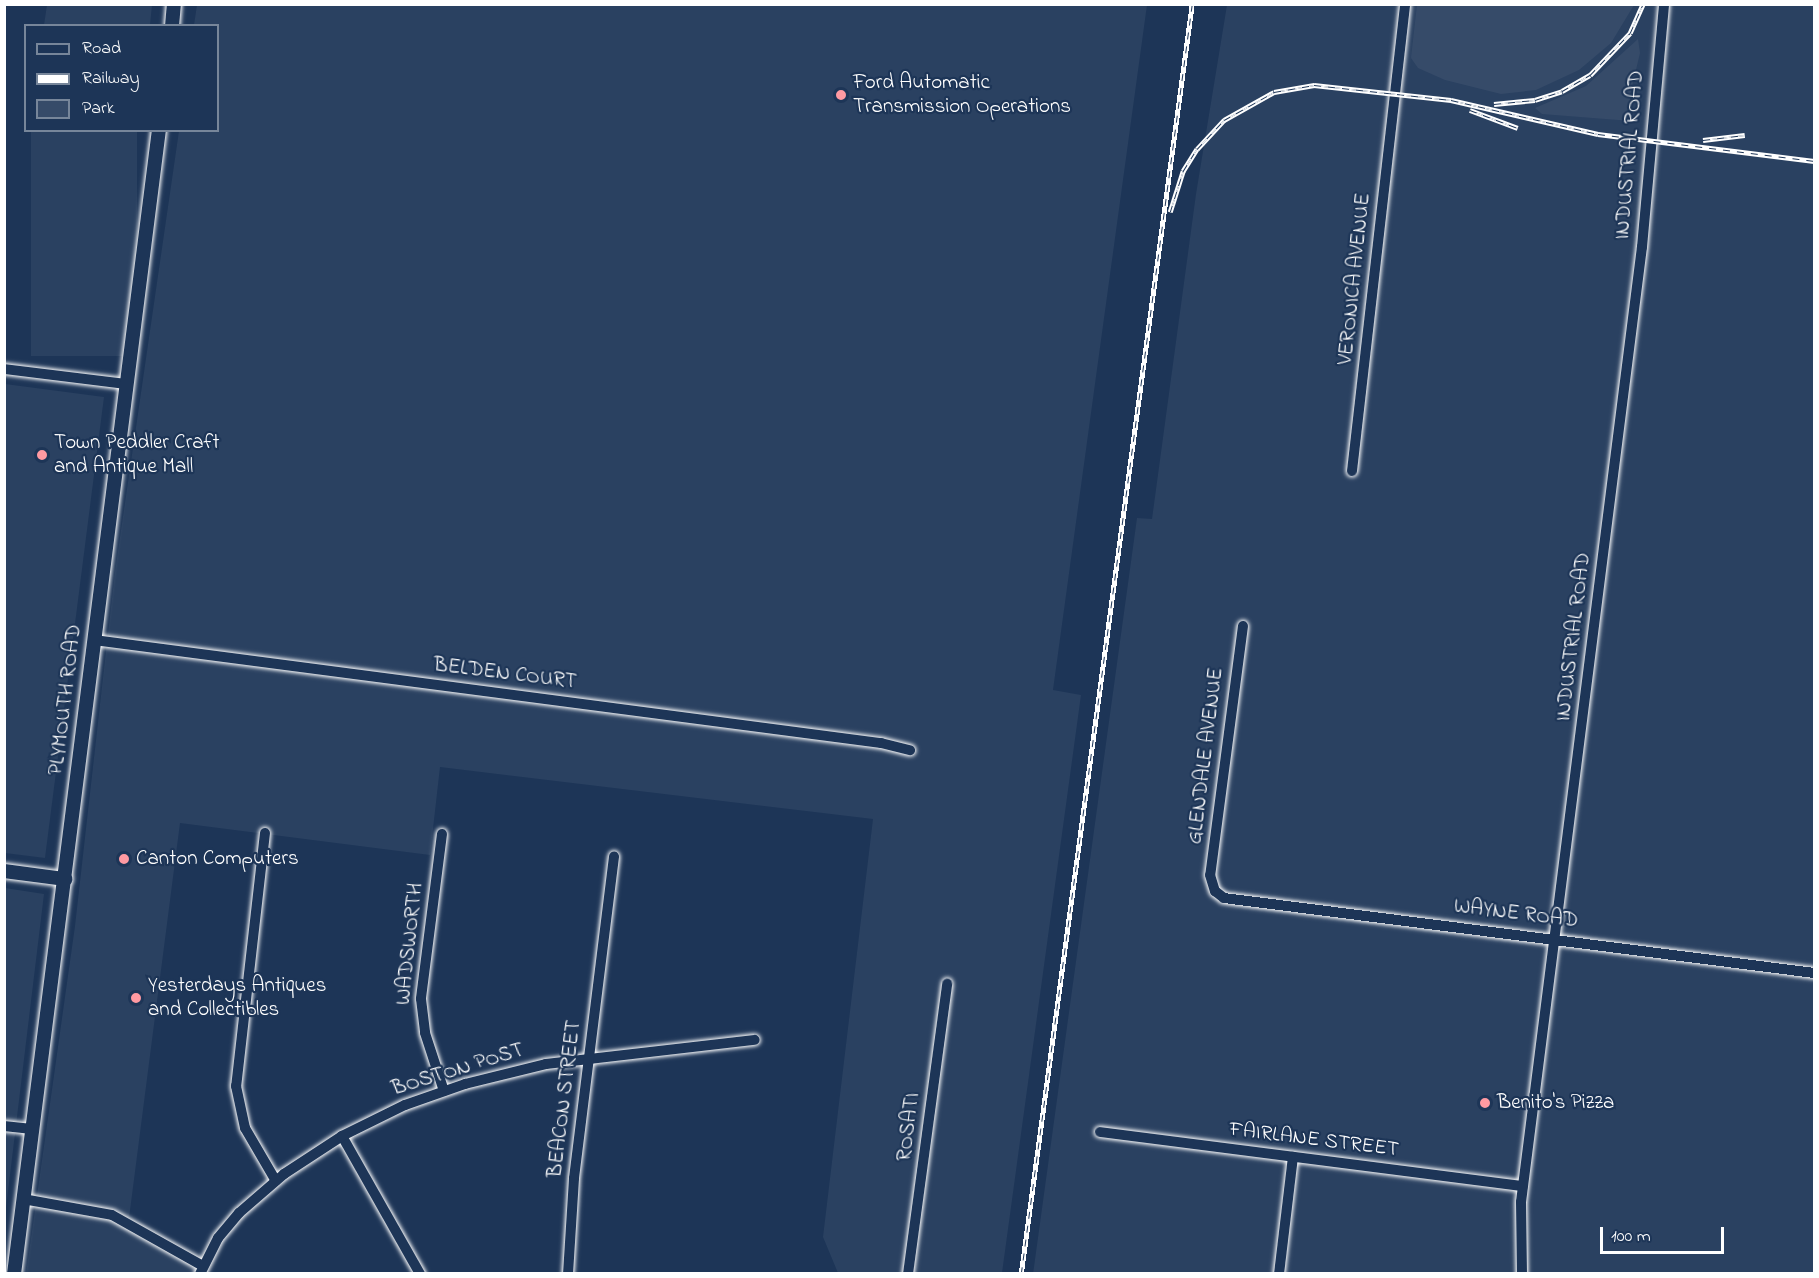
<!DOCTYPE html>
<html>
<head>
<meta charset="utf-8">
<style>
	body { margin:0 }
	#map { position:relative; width:1819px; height:1278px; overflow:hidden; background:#1d3557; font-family:"Indie Flower",sans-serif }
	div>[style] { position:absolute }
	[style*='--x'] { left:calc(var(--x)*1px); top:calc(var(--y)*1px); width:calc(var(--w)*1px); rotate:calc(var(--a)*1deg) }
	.built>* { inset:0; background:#2a4161; transform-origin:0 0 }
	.green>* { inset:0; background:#364b69 }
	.roads { filter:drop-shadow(0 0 2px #fff) drop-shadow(0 0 2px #fff) }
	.minor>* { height:10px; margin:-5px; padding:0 5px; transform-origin:5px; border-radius:5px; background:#1d3557 }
	.secondary>* { height:14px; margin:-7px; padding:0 7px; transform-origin:7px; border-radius:7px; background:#1d3557 }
	.rail>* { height:4.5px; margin-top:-2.25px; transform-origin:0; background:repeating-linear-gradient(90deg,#1d3557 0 7px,#fff 0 14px); box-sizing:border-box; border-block:2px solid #fff }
	.dots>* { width:16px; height:16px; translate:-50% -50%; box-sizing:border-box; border:3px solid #1d3557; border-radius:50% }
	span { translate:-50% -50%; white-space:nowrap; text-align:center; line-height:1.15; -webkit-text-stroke:4.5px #1d3557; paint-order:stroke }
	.poi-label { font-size:21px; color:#fff }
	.left { translate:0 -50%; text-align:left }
	.street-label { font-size:21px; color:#fff }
	.frame { position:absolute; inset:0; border:6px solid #fff; pointer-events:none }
	.legend { position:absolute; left:24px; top:24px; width:195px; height:108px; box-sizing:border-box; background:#1d3557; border:2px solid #77869a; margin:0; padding:8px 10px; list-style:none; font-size:18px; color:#fff }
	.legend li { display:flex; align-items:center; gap:12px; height:30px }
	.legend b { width:30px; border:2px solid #77869a }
	.scale { position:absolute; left:1600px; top:1227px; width:124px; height:27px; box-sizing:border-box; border:3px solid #fff; border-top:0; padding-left:8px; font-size:18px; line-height:21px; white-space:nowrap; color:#fff; -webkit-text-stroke:4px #1d3557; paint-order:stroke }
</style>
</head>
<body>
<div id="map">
	<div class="built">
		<div style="clip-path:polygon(47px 5px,47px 4px,152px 5px,150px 25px,44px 25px)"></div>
		<div style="clip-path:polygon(197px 5px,1147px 5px,1053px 690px,1081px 695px,1002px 1273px,838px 1273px,823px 1237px,873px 819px,440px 767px,430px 855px,180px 823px,128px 1226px,194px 1265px,196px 1273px,26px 1274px,75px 926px,115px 572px,179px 131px,218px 130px,218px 26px,194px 25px)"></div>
		<div style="clip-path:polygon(1227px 5px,1814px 5px,1814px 1273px,1033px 1274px,1137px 518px,1152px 519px,1196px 194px)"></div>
		<div style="left:31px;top:131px;width:106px;height:225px"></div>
		<div style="clip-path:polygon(5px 384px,104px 397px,45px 858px,5px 853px)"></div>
		<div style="clip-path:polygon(5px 888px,44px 894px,5px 1216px)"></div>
	</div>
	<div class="green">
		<div style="clip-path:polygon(1417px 5px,1417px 4px,1634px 5px,1611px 43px,1579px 70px,1536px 90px,1501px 94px,1445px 80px,1418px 68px,1411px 58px)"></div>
		<div style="clip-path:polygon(1638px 39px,1640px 53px,1630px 95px,1631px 121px,1542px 114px,1535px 108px,1586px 86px)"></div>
	</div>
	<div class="roads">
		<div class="minor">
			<div style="--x:4;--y:369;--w:124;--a:7"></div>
			<div style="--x:1352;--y:471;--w:470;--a:-83.5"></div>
			<div style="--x:1243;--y:626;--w:251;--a:97.5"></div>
			<div style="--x:1210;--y:875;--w:17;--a:73"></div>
			<div style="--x:1215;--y:891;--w:11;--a:38"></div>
			<div style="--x:1224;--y:898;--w:595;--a:7.24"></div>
			<div style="--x:94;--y:640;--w:794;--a:7.46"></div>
			<div style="--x:881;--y:743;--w:30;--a:14"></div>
			<div style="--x:265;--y:833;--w:255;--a:96.5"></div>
			<div style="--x:236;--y:1086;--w:43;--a:77.9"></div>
			<div style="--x:245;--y:1128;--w:61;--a:59.7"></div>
			<div style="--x:442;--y:834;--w:166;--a:97.3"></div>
			<div style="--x:421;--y:999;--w:34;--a:83"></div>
			<div style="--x:425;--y:1033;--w:61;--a:71.9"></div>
			<div style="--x:4;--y:1126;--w:28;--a:6"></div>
			<div style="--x:1100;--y:1132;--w:426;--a:7.3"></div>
			<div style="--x:342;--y:1136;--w:159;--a:60.5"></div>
			<div style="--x:23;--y:1199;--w:90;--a:10.2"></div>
			<div style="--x:112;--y:1215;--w:104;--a:29.3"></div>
			<div style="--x:200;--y:1274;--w:40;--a:-63.4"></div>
			<div style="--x:218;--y:1238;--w:33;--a:-50"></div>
			<div style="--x:239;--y:1213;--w:60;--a:-40.9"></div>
			<div style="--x:284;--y:1174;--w:69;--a:-33.2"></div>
			<div style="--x:342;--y:1136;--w:70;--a:-26.2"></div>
			<div style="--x:405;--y:1105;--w:64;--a:-19.3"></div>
			<div style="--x:465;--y:1084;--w:83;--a:-13.9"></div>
			<div style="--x:546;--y:1064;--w:210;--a:-6.6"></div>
			<div style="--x:568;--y:1274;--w:96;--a:-86.4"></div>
			<div style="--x:574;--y:1178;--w:324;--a:-82.9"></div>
			<div style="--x:908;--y:1274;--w:293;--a:-82.3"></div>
			<div style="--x:1279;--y:1274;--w:118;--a:-83.2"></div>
			<div style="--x:1522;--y:1274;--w:72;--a:-90.8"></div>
			<div style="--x:1521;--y:1202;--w:963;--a:-82.78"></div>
			<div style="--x:1642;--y:247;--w:244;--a:-84.8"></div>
		</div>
		<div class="secondary">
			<div style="--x:172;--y:26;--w:22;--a:-85"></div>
			<div style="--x:4;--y:871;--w:62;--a:7.5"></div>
			<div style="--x:14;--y:1274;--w:1153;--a:-82.78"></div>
		</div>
	</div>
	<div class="rail">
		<div style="--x:1494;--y:104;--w:41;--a:-5.6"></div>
		<div style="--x:1535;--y:100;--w:28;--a:-18"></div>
		<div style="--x:1562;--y:91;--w:32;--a:-30"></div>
		<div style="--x:1590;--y:75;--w:58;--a:-46.4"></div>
		<div style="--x:1630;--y:33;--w:32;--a:-66"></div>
		<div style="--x:1470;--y:110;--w:51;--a:20.6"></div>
		<div style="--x:1703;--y:140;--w:42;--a:-6.8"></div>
		<div style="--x:1170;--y:212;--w:43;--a:-72.4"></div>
		<div style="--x:1183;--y:171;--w:26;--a:-58"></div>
		<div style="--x:1197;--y:149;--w:40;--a:-47"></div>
		<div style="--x:1224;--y:120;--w:57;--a:-29.2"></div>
		<div style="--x:1274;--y:92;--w:41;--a:-9.9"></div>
		<div style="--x:1314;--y:85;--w:138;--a:6.2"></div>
		<div style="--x:1451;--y:100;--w:151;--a:13"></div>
		<div style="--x:1598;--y:134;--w:218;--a:7.1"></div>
		<div style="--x:1021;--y:1274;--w:1281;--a:-82.33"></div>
	</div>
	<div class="dots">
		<div style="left:841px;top:95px;background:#ff9aa2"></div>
		<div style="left:42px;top:455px;background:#ff9aa2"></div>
		<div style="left:124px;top:859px;background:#ff9aa2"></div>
		<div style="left:136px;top:998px;background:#ff9aa2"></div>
		<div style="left:1485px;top:1103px;background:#ff9aa2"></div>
	</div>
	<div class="poi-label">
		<span class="left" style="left:853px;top:95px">Ford Automatic<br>Transmission Operations</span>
		<span class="left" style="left:54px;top:455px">Town Peddler Craft<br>and Antique Mall</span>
		<span class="left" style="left:136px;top:859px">Canton Computers</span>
		<span class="left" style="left:148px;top:998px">Yesterdays Antiques<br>and Collectibles</span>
		<span class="left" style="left:1497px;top:1103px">Benito's Pizza</span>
	</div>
	<div class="street-label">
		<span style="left:1630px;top:155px;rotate:-85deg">INDUSTRIAL ROAD</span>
		<span style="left:1355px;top:279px;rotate:-84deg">VERONICA AVENUE</span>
		<span style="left:1574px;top:637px;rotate:-83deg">INDUSTRIAL ROAD</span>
		<span style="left:505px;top:674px;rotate:7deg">BELDEN COURT</span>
		<span style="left:66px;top:700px;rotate:-83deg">PLYMOUTH ROAD</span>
		<span style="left:1206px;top:756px;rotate:-83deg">GLENDALE AVENUE</span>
		<span style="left:1516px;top:914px;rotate:7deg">WAYNE ROAD</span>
		<span style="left:410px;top:944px;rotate:-84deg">WADSWORTH</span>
		<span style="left:458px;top:1070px;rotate:-17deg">BOSTON POST</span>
		<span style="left:565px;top:1099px;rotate:-83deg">BEACON STREET</span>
		<span style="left:909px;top:1127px;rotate:-83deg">ROSATI</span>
		<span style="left:1314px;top:1140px;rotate:7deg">FAIRLANE STREET</span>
	</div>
	<div class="frame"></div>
	<ul class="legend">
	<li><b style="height:8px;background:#1d3557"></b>Road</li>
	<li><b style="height:8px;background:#fff"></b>Railway</li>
	<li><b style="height:16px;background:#364b69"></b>Park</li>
	</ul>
	<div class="scale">100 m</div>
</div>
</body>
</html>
